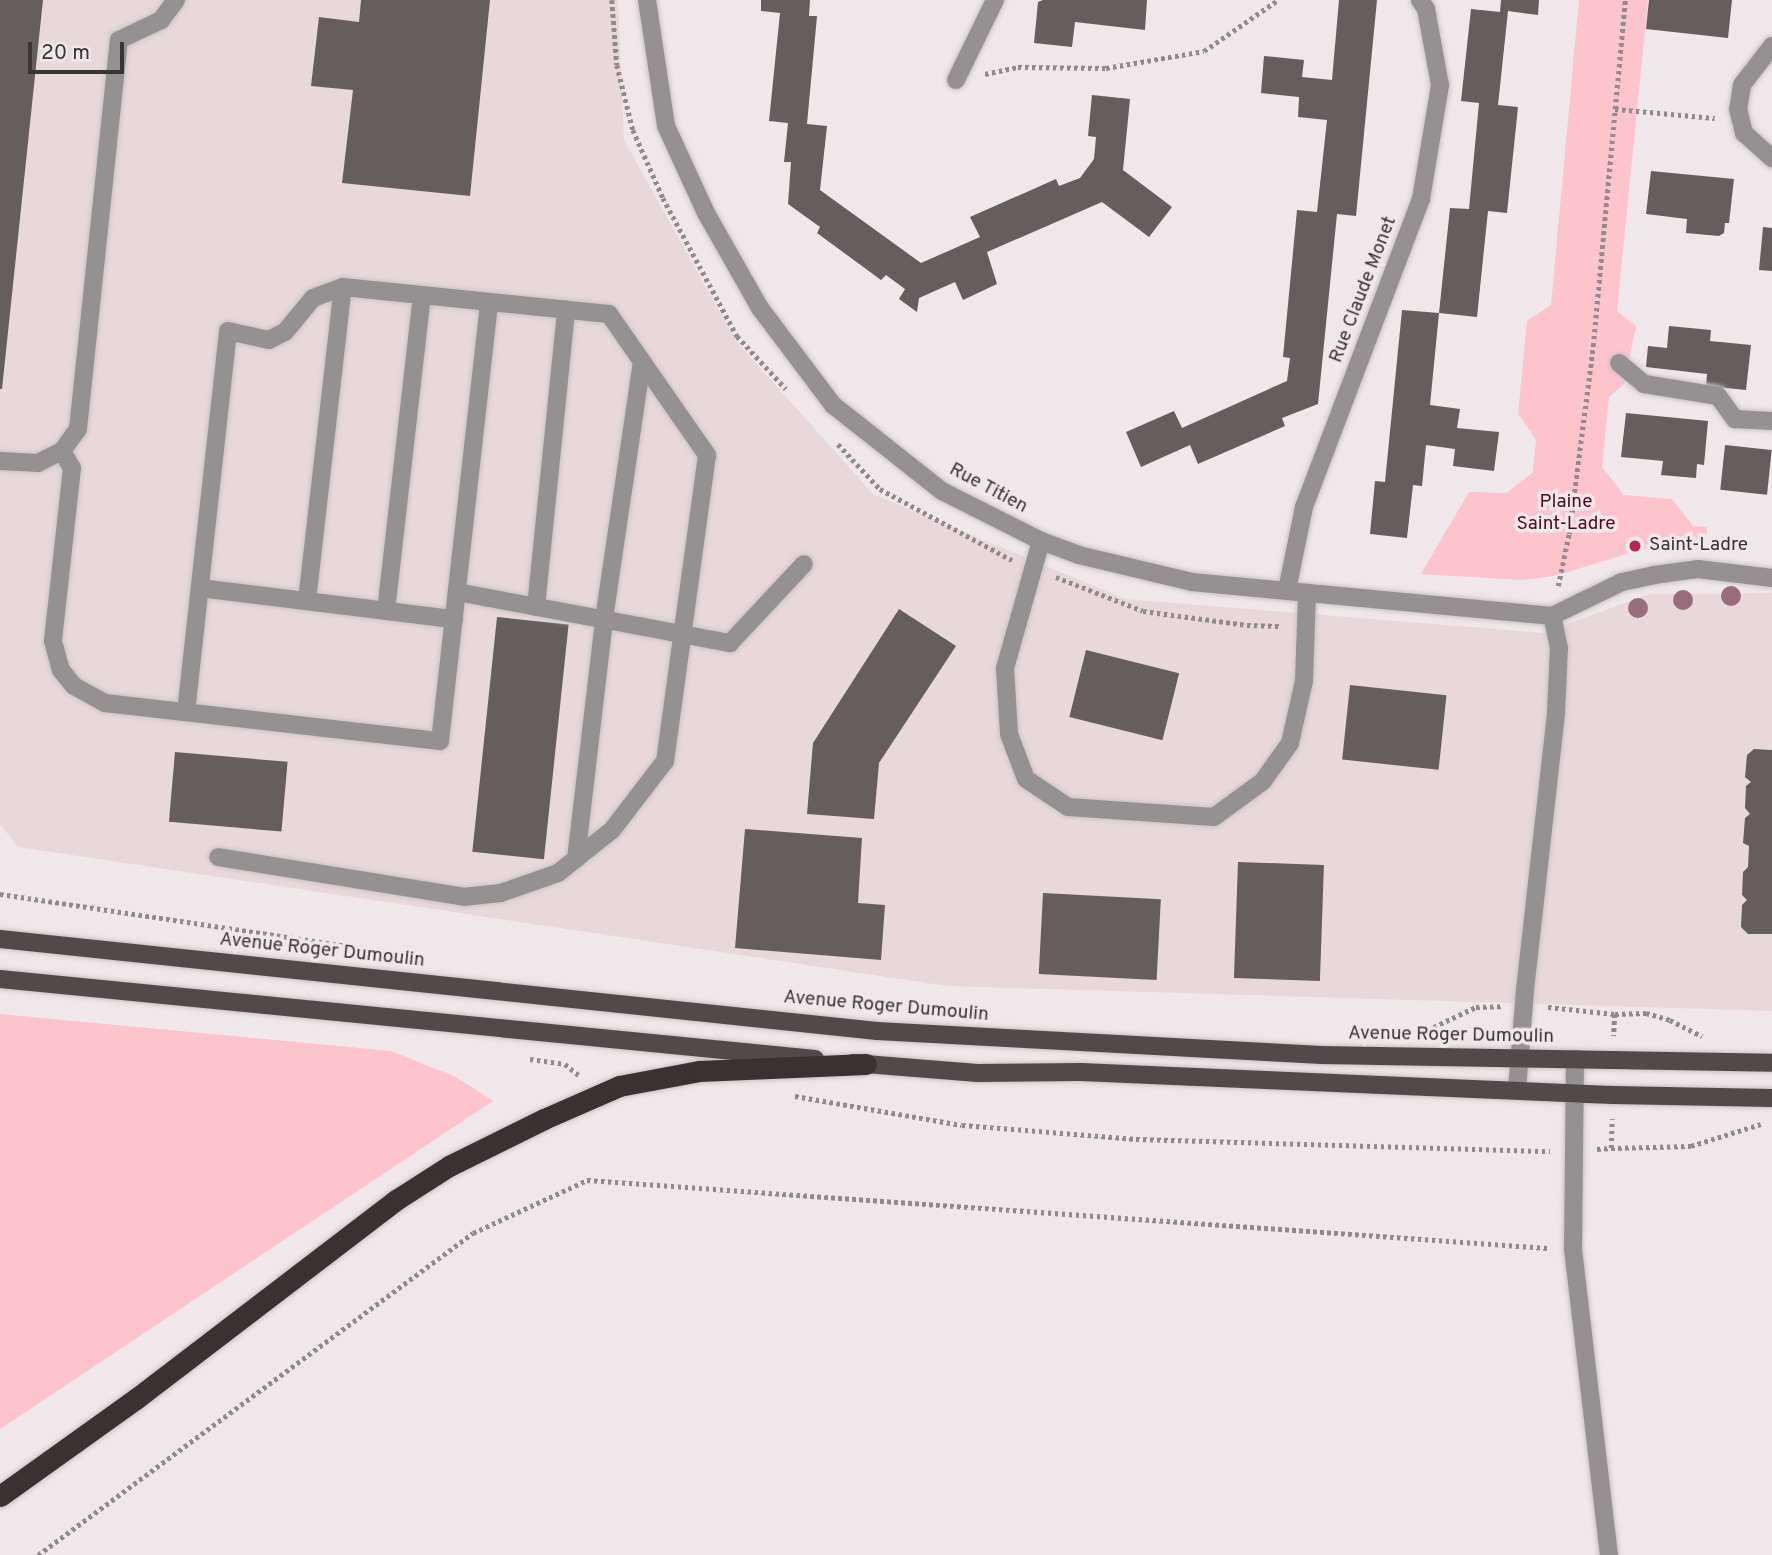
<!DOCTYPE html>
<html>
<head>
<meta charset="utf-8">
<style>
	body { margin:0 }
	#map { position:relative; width:1772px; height:1555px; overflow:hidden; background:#efe7e9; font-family:Overpass,sans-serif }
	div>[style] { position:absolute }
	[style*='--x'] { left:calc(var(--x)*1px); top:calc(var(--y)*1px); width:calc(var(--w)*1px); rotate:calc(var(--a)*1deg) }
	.built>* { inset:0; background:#e9d8db }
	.green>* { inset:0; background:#fec3cd }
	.building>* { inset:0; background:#645e5f; transform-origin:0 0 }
	.path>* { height:4.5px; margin-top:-2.25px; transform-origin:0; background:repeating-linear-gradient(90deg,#908a8b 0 3.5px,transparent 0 7px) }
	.roads { filter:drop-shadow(0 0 2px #cac3c5) drop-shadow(0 0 2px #cac3c5) }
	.minor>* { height:18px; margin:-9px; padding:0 9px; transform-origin:9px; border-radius:9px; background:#959192 }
	.major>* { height:18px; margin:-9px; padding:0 9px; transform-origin:9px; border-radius:9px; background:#504a4b }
	.highway>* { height:21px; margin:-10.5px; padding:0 10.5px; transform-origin:10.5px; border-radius:10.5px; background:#383233 }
	.trees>* { width:20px; height:20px; margin:-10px; border-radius:50%; background:#996c7c }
	.dots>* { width:19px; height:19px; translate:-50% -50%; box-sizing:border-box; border:4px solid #efe7e9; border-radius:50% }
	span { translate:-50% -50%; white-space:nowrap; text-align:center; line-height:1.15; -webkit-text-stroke:7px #efe7e9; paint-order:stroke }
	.street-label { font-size:19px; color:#383535 }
	.park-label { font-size:19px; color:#520822 }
	.poi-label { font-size:19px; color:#383535 }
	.left { translate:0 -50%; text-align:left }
	.scale { position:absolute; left:28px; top:42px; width:96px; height:32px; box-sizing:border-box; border:4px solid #383535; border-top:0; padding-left:9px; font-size:21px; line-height:24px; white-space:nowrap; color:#383535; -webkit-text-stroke:5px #efe7e9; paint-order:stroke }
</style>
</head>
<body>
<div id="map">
	<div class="built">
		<div style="clip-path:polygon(0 0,618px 0,624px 140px,736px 341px,873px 494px,1125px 599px,1543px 633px,1649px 594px,1772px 593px,1772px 1011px,947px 986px,18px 847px,0 824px)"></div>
	</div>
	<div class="green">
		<div style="clip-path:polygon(1579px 0,1648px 0,1617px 311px,1636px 326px,1624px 384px,1609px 397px,1602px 467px,1624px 495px,1672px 499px,1693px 526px,1707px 527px,1706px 540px,1640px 550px,1554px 576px,1522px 580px,1421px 574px,1469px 492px,1507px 493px,1533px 472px,1536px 439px,1518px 414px,1527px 321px,1551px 305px)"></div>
		<div style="clip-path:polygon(0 1014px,391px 1051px,456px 1077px,493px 1101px,0 1429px)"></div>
	</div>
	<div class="building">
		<div style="clip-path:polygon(0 0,43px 0,2px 389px,0 389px)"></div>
		<div style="clip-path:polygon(361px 0,490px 0,470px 196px,342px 183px,353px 90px,311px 86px,319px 17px,359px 22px)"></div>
		<div style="clip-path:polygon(761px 0,810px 0,809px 16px,817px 16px,807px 124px,827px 126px,820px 190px,921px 263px,980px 237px,970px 217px,1056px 179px,1059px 186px,1080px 178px,1094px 159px,1096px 137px,1088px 136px,1092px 95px,1130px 99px,1123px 170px,1172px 207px,1149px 237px,1102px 202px,987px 252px,997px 284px,963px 300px,955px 282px,919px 298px,917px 312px,899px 299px,905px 289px,886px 275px,881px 280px,817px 233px,820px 227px,788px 204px,791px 162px,784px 162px,788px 123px,769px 121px,780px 13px,761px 11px)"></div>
		<div style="clip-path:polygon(1043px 0,1147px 0,1145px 30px,1075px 22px,1072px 47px,1034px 43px,1038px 2px)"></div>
		<div style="clip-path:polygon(1339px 0,1377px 0,1356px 216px,1337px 214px,1318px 404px,1282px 418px,1285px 426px,1198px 464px,1190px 445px,1141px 467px,1126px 432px,1174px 411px,1182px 428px,1287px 381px,1290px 358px,1283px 357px,1297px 210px,1317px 212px,1327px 120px,1298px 117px,1299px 97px,1261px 93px,1264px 56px,1304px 60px,1302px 77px,1332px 80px)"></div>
		<div style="clip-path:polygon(1501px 0,1539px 0,1538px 15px,1508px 11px,1498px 105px,1518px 107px,1507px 213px,1488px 211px,1477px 317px,1439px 313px,1450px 208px,1469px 209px,1479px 103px,1461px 101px,1471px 9px,1500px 12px)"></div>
		<div style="clip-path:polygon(1649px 0,1732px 0,1728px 38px,1646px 29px)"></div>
		<div style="clip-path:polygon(1651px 171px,1734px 179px,1729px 223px,1725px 223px,1724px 233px,1719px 236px,1686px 233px,1687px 219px,1646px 214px)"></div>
		<div style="clip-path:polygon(1763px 227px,1772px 228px,1772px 271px,1759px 270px)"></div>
		<div style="clip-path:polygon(1402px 310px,1439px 313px,1430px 405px,1460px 409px,1457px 428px,1499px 432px,1494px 471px,1453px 466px,1455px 449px,1426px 445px,1422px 486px,1413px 485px,1407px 538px,1370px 534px,1375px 481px,1385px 482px)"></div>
		<div style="clip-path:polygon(1669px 326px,1711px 330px,1710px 341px,1751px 345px,1746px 390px,1706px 386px,1707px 374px,1646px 367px,1648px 346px,1667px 348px)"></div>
		<div style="clip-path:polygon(1626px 413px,1708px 421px,1704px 465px,1697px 464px,1696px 478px,1661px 475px,1663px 461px,1621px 457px)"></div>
		<div style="left:1725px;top:445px;width:47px;height:45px;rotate:6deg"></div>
		<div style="clip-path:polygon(899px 609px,956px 646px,879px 763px,874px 819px,807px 814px,813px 743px)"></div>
		<div style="left:497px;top:617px;width:72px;height:236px;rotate:6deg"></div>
		<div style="left:1086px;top:650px;width:96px;height:69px;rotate:14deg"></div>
		<div style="left:1350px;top:685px;width:97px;height:75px;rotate:6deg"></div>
		<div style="clip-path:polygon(1754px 749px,1772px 750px,1772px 934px,1748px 934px,1741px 927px,1742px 905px,1747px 900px,1742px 895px,1743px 872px,1748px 867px,1749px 846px,1743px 843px,1745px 818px,1750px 814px,1745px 808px,1746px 786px,1751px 782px,1745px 777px,1747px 755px)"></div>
		<div style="left:175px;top:752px;width:113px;height:70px;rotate:5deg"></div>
		<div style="clip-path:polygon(745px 829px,862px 838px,858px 903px,885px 905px,881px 960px,735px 948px)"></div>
		<div style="left:1238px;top:862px;width:86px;height:116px;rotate:2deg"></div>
		<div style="left:1043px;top:893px;width:118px;height:81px;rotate:3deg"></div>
	</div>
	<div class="path">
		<div style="--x:612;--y:0;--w:65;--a:85.6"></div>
		<div style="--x:617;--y:65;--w:67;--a:76.2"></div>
		<div style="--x:633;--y:130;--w:74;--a:66.2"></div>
		<div style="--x:663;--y:198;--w:157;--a:61.8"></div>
		<div style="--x:737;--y:336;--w:72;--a:47.2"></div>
		<div style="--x:985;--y:74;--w:34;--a:-12"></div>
		<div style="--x:1018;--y:67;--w:88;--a:0.7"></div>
		<div style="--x:1106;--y:68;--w:99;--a:-9.8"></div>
		<div style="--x:1204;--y:51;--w:90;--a:-34.6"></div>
		<div style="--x:1615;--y:109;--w:100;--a:5.1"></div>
		<div style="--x:838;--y:444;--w:62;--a:47"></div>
		<div style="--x:880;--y:489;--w:150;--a:28.3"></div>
		<div style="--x:1056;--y:577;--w:93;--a:21.3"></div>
		<div style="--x:1143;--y:611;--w:105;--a:7.7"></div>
		<div style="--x:1247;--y:625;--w:35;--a:2"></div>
		<div style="--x:1558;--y:586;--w:53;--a:-78.1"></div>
		<div style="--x:1569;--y:534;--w:190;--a:-82.7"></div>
		<div style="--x:1593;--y:346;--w:347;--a:-84.7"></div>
		<div style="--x:0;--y:894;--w:377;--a:8.5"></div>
		<div style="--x:1548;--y:1007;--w:67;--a:6"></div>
		<div style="--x:1615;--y:1014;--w:22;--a:93"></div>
		<div style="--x:1615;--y:1014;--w:31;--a:-2"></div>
		<div style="--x:1646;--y:1013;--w:25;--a:16"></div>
		<div style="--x:1670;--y:1020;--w:36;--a:27"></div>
		<div style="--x:1427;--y:1030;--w:54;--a:-25.1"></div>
		<div style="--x:1476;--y:1007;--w:25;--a:-2"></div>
		<div style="--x:530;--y:1059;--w:35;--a:8"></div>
		<div style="--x:565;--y:1064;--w:19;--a:39"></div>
		<div style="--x:795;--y:1096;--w:169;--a:9.9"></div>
		<div style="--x:962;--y:1125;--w:175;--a:4.6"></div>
		<div style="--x:1136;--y:1139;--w:414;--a:1.7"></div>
		<div style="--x:1611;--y:1148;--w:80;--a:-1.4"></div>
		<div style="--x:1691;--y:1146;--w:73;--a:-17.4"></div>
		<div style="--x:1597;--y:1149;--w:14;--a:-4"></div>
		<div style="--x:1611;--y:1148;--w:29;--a:-88"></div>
		<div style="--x:38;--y:1555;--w:541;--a:-36.51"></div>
		<div style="--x:473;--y:1233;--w:126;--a:-24.9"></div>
		<div style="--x:587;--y:1180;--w:963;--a:4.05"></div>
	</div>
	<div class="roads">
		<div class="minor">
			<div style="--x:647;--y:0;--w:127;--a:81.4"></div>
			<div style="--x:666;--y:126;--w:96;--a:65.3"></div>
			<div style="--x:706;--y:213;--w:109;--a:60.4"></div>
			<div style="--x:760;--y:308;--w:121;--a:53"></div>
			<div style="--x:833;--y:405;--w:139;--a:38.3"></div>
			<div style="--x:942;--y:491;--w:111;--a:26.8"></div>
			<div style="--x:1041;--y:541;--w:40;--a:20.2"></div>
			<div style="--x:1079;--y:555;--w:116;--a:13.4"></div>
			<div style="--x:1192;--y:582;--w:362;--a:5.4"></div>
			<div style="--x:1772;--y:46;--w:49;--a:127.6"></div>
			<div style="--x:1742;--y:85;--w:24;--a:99"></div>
			<div style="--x:1738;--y:109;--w:25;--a:76"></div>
			<div style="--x:1744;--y:133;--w:38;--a:42"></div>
			<div style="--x:956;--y:80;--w:89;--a:-64"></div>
			<div style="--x:1619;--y:363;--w:33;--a:40"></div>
			<div style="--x:1644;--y:384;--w:75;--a:9.2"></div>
			<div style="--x:1718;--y:396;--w:29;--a:54"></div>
			<div style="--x:1735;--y:419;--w:37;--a:3"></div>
			<div style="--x:62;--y:451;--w:20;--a:60"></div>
			<div style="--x:72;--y:468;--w:174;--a:96.3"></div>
			<div style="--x:53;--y:641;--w:30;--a:75"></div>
			<div style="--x:61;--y:670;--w:21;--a:51"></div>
			<div style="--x:74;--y:686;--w:35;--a:29"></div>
			<div style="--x:105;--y:703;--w:337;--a:6.5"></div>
			<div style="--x:440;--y:741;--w:441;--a:-83.6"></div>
			<div style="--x:0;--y:461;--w:38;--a:3"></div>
			<div style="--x:38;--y:463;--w:27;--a:-27"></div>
			<div style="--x:62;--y:451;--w:27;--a:-54"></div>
			<div style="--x:78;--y:429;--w:391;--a:-84"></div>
			<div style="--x:119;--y:40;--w:47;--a:-25.5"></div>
			<div style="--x:161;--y:20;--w:25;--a:-53"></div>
			<div style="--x:1041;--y:541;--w:132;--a:105.8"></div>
			<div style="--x:1005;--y:668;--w:66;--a:86.5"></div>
			<div style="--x:1009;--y:734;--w:48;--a:69.3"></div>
			<div style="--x:1026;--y:779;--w:50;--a:33.7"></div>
			<div style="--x:1068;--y:807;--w:146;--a:3.9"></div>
			<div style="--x:1214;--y:817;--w:61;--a:-36.3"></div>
			<div style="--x:1263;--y:781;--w:47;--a:-54.6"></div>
			<div style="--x:1290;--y:743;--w:64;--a:-77.3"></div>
			<div style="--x:1304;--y:681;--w:86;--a:-88"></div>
			<div style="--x:200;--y:588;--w:256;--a:7"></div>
			<div style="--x:1287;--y:590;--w:85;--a:-78.4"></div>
			<div style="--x:1304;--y:507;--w:329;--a:-69.2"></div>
			<div style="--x:1421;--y:199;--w:116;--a:-80.5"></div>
			<div style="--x:1440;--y:85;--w:77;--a:-100.4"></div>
			<div style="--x:1426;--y:9;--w:11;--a:-124"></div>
			<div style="--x:457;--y:592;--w:278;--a:10.6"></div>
			<div style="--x:730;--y:643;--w:108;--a:-46.9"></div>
			<div style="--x:307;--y:601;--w:316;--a:-83.5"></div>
			<div style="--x:536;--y:607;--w:299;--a:-84.2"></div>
			<div style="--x:386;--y:611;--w:318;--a:-83.5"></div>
			<div style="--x:1552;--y:616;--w:78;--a:-25.9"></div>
			<div style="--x:1622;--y:582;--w:33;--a:-12"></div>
			<div style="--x:1654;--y:575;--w:44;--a:-7.8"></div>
			<div style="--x:1698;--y:569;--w:75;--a:6.9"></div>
			<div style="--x:186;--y:712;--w:383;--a:-83.7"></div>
			<div style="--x:228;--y:331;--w:42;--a:12.4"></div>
			<div style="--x:269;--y:340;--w:18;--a:-27"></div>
			<div style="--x:285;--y:332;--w:44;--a:-50.5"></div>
			<div style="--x:313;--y:298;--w:32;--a:-20"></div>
			<div style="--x:343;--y:287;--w:267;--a:5.8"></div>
			<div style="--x:609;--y:314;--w:172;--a:55.2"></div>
			<div style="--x:707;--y:455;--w:309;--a:97.8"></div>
			<div style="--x:665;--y:761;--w:87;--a:127.5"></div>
			<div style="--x:612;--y:830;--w:69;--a:141.5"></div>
			<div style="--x:558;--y:873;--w:60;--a:160.7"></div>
			<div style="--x:501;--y:893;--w:36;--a:174"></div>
			<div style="--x:465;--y:897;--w:250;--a:-170.8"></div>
			<div style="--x:576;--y:859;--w:242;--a:-83.3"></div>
			<div style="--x:604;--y:619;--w:260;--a:-81.6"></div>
			<div style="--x:1575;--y:1059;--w:190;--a:90.6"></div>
			<div style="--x:1573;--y:1249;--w:308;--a:83.3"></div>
			<div style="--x:1517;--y:1090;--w:100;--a:-85.4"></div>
			<div style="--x:1525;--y:990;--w:279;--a:-83.6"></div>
			<div style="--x:1556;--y:713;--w:65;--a:-87.4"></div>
			<div style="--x:1559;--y:648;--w:33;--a:-102"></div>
		</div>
		<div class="major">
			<div style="--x:0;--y:939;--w:882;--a:5.99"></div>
			<div style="--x:877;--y:1031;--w:445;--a:3.1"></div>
			<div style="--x:1321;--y:1055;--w:451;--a:1"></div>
			<div style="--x:0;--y:979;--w:819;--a:5.61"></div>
			<div style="--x:853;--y:1063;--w:125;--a:4.6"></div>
			<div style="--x:978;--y:1073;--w:103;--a:-0.6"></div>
			<div style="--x:1081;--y:1072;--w:532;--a:2.48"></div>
			<div style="--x:1613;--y:1095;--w:159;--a:1.1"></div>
		</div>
		<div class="highway">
			<div style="--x:0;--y:1496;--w:168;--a:-35.6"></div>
			<div style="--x:137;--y:1398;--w:326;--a:-37.4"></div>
			<div style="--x:396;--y:1200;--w:63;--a:-32.7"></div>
			<div style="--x:449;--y:1166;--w:106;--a:-26.3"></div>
			<div style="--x:544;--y:1119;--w:82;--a:-23.7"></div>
			<div style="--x:619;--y:1086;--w:81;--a:-10.6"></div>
			<div style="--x:699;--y:1071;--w:167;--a:-2.4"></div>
		</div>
	</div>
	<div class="trees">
		<div style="left:1731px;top:596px"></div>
		<div style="left:1683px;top:600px"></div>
		<div style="left:1638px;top:608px"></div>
	</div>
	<div class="dots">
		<div style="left:1635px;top:546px;background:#b42454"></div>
	</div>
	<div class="street-label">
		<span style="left:1364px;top:290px;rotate:-69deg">Rue Claude Monet</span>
		<span style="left:988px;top:489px;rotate:28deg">Rue Titien</span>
		<span style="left:322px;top:951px;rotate:6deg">Avenue Roger Dumoulin</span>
		<span style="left:886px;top:1007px;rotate:5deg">Avenue Roger Dumoulin</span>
		<span style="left:1451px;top:1036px;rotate:1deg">Avenue Roger Dumoulin</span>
	</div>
	<div class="park-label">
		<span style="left:1566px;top:514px">Plaine<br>Saint-Ladre</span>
	</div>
	<div class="poi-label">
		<span class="left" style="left:1649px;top:546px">Saint-Ladre</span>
	</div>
	<div class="scale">20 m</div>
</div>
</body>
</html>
